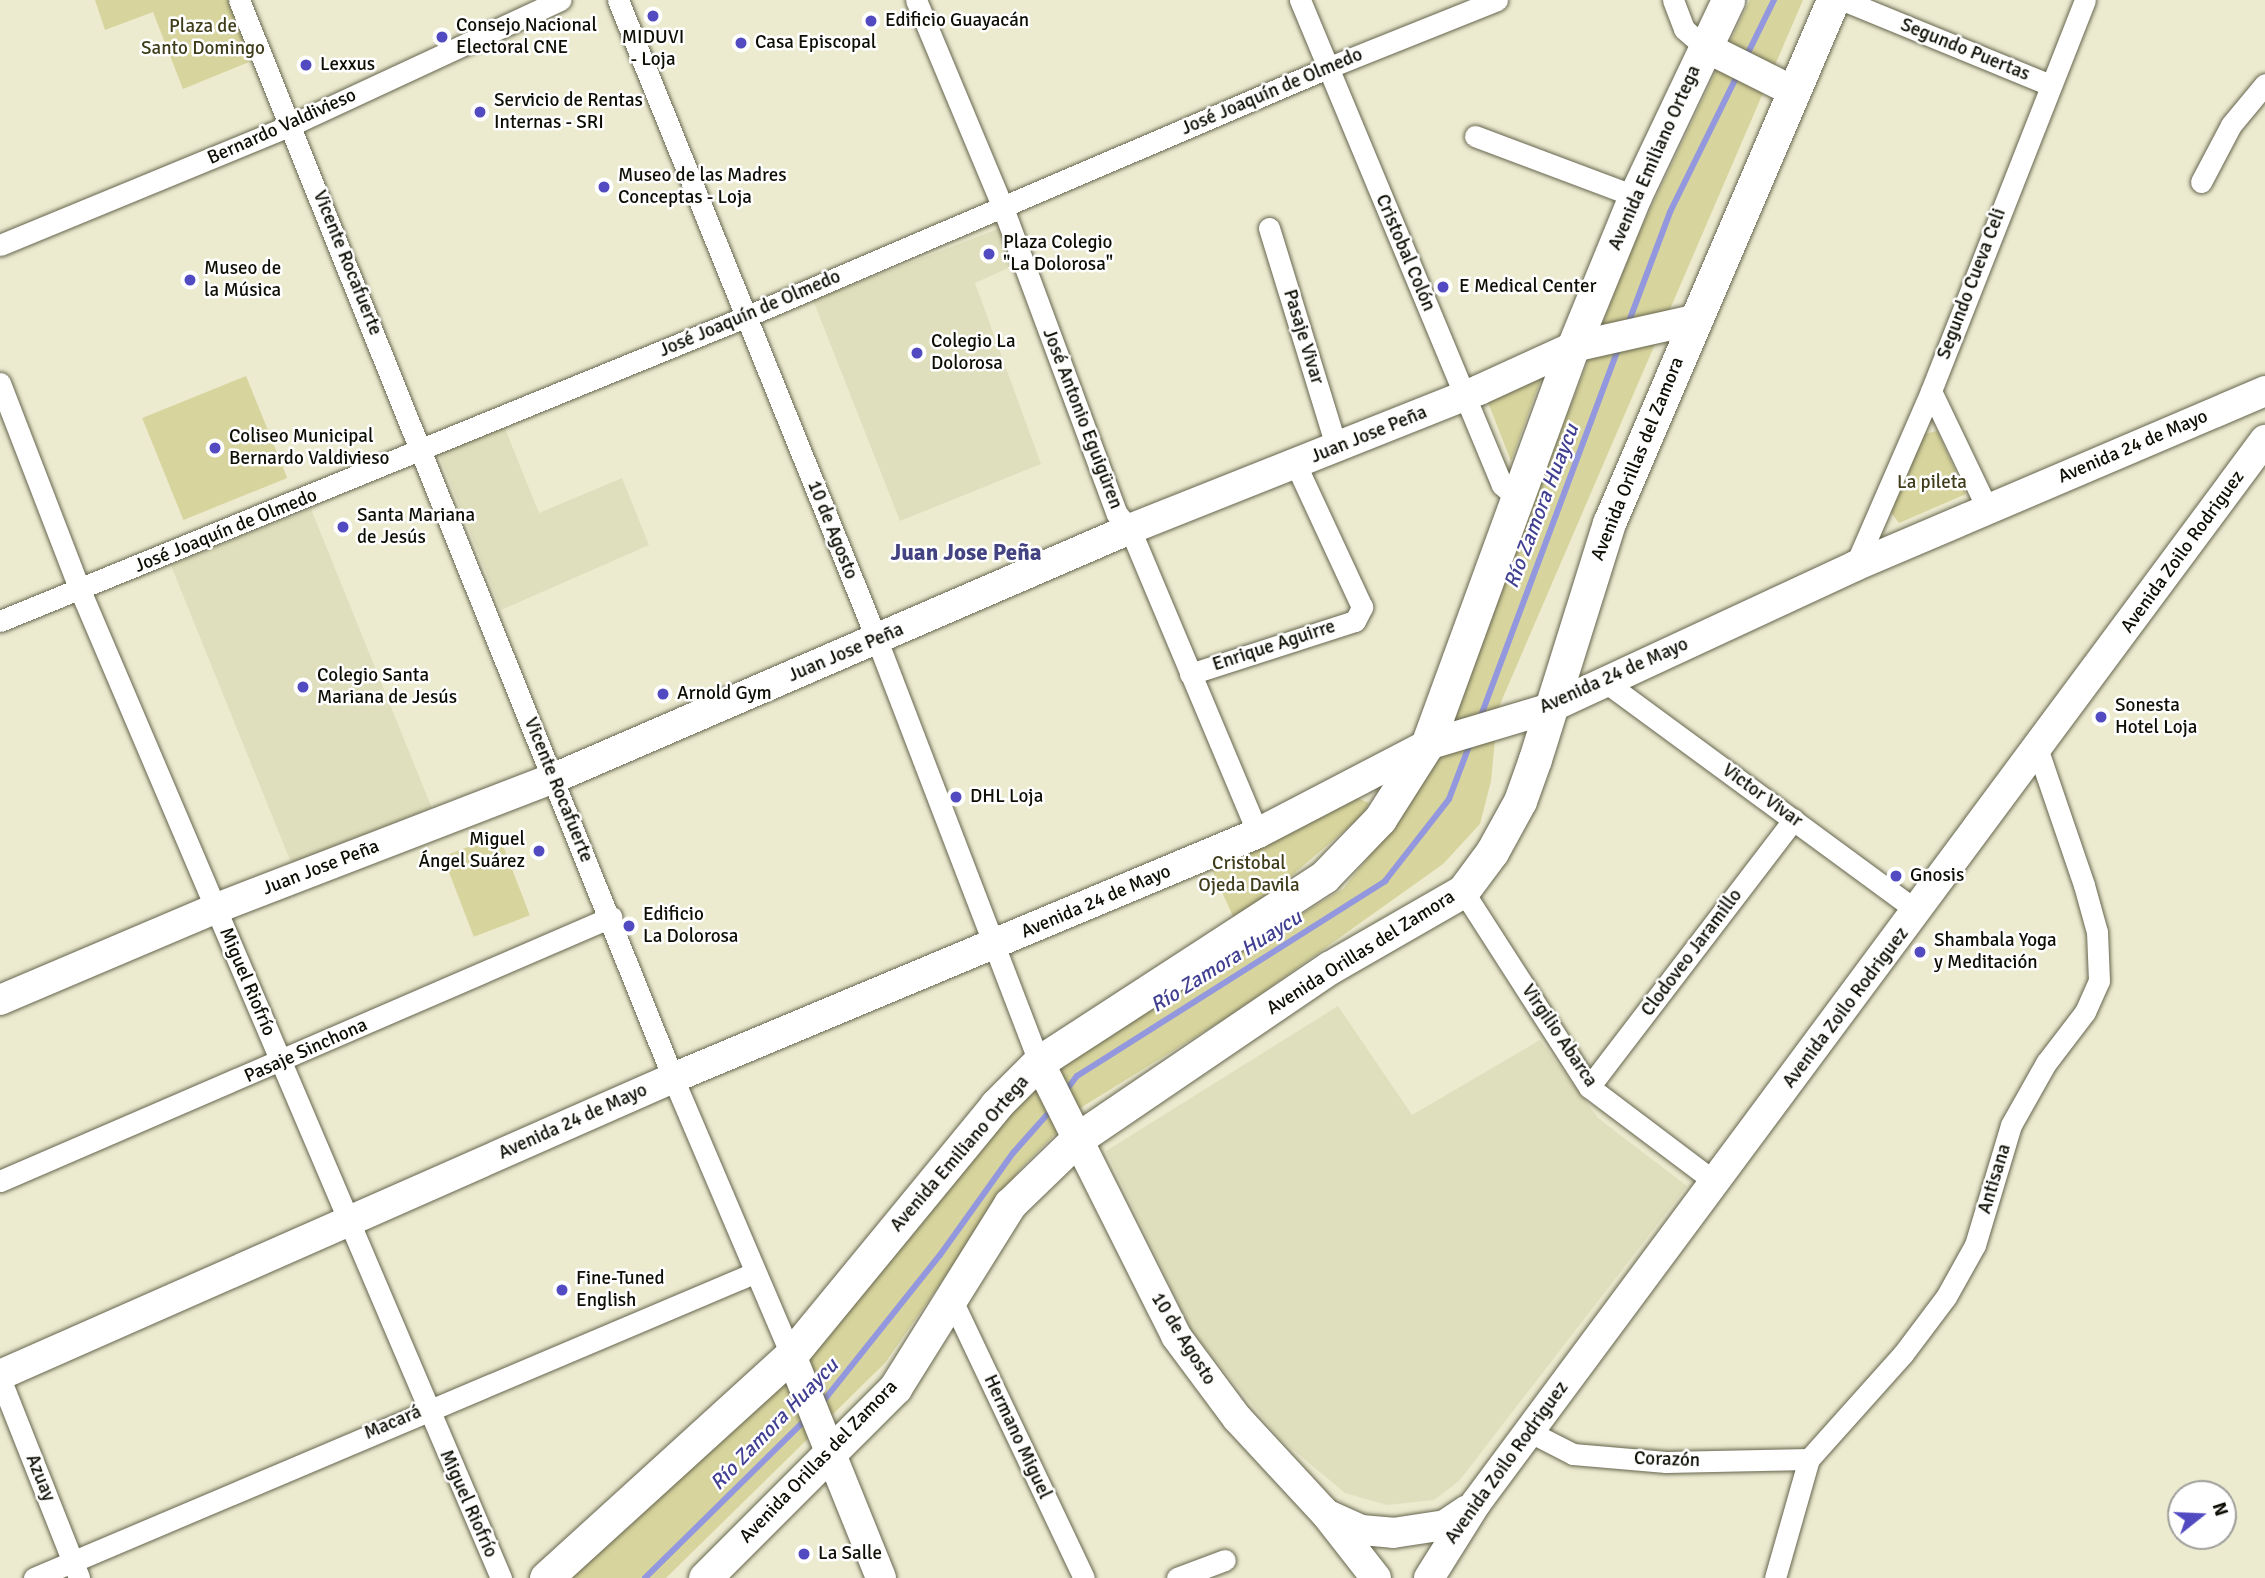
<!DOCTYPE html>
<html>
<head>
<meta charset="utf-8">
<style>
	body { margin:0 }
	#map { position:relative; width:2265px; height:1578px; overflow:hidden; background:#ecebd0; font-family:Signika,sans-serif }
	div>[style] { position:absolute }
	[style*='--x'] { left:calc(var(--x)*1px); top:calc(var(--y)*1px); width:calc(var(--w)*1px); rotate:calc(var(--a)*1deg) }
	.built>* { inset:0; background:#e0dfbd; transform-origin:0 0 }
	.green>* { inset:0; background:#d7d49d; transform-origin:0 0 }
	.stream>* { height:6px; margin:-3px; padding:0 3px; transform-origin:3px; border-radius:3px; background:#9398de }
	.roads { filter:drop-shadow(0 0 2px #66654e) drop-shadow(0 0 2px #66654e) }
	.street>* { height:21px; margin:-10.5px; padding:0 10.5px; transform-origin:10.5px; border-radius:10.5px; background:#fff }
	.secondary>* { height:30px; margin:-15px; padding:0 15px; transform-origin:15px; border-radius:15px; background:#fff }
	.primary>* { height:33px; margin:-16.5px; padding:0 16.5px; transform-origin:16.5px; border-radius:16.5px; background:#fff }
	.dots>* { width:19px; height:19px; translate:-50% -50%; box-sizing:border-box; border:4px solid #fff; border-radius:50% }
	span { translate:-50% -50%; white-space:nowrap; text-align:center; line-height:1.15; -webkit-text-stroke:5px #fff; paint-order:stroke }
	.poi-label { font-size:19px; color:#0e0e05 }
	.left { translate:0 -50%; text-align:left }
	.right { translate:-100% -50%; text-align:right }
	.park-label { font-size:19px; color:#3f3d1a }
	.street-label { font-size:19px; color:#0e0e05 }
	.water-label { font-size:21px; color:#413f91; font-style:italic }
	.quarter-label { font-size:23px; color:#424380; font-weight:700 }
	.north { position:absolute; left:2167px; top:1480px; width:70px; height:70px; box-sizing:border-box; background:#fff; border:2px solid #9f9f9b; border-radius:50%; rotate:72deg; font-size:19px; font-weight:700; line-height:28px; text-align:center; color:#0e0e05 }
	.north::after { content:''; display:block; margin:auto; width:24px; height:32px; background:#524ac1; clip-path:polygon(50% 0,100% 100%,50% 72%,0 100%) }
</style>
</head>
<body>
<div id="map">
	<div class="built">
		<div style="clip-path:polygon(1003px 227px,1017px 264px,975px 283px,1041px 464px,900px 521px,813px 300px)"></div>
		<div style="clip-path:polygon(502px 421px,539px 513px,622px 478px,649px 545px,501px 610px,436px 447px)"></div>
		<div style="left:311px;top:509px;width:322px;height:151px;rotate:68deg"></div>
		<div style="clip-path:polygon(1338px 1006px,1412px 1115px,1540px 1040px,1598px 1118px,1687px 1186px,1459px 1481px,1434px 1500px,1387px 1505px,1345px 1493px,1280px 1439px,1192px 1331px,1106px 1151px)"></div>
	</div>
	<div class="green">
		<div style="clip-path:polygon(95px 0,229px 0,254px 60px,183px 89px,153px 12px,105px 30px)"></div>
		<div style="clip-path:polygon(1750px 0,1803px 0,1498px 709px,1491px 781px,1480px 824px,1443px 864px,1234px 1013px,1082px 1107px,1020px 1169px,885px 1363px,666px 1578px,566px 1578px,987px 1127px,1062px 1058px,1343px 889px,1394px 825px,1475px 653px,1631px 250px)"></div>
		<div style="left:246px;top:376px;width:110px;height:112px;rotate:68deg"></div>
		<div style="clip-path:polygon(1542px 376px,1511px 461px,1487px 400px)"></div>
		<div style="clip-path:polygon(1937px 431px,1966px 494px,1899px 523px,1889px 510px,1920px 435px)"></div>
		<div style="clip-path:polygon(1355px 797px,1369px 803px,1364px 814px,1236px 923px,1208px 861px)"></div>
		<div style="left:499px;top:835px;width:86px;height:60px;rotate:69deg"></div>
	</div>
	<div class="stream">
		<div style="--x:1745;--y:59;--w:66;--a:-63.8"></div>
		<div style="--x:1628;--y:324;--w:120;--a:-69.4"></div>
		<div style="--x:1670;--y:212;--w:156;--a:-63.8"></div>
		<div style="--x:1479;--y:721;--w:399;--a:-69.5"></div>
		<div style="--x:1064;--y:1093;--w:21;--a:-53"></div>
		<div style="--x:1077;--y:1076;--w:365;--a:-32.3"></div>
		<div style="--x:1385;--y:881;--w:104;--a:-52"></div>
		<div style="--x:1449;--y:799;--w:62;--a:-69.2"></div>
		<div style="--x:821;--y:1404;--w:191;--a:-51.4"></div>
		<div style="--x:940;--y:1255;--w:125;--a:-54.4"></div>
		<div style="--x:1013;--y:1153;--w:60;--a:-48.4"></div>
		<div style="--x:645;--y:1578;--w:229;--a:-44.6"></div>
	</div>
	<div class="roads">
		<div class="street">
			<div style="--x:239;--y:0;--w:1162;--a:68.07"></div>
			<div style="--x:673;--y:1078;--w:301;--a:66.9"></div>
			<div style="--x:618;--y:0;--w:690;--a:67.97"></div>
			<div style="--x:877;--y:640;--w:452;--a:69"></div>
			<div style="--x:916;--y:0;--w:225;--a:67.3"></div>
			<div style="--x:1003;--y:208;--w:327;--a:69.6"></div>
			<div style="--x:1117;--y:514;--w:20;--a:49"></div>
			<div style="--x:1130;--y:529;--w:330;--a:67.2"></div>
			<div style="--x:1300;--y:0;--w:525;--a:67.39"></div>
			<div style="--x:1502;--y:485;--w:23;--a:41"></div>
			<div style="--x:1673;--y:0;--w:31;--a:69"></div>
			<div style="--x:1684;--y:29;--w:28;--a:41"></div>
			<div style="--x:1843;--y:0;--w:222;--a:22.3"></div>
			<div style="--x:1475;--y:136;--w:171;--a:20.6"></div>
			<div style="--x:2201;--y:182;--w:64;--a:-62.2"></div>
			<div style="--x:2231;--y:125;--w:53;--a:-50.3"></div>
			<div style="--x:1269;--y:228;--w:228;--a:72.9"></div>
			<div style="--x:0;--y:245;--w:315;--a:-22.4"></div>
			<div style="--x:291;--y:125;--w:297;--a:-24.9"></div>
			<div style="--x:0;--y:383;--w:222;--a:68.9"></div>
			<div style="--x:80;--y:590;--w:1074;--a:66.92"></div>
			<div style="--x:1931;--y:391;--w:130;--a:64.4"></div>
			<div style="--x:1855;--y:566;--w:191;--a:-66.5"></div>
			<div style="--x:1931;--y:391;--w:420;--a:-68.5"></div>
			<div style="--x:0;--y:621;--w:805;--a:-22.2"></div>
			<div style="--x:745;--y:317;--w:633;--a:-23.16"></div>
			<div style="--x:1327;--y:68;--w:183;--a:-21.8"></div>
			<div style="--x:1190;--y:674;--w:173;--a:-17.8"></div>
			<div style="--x:1355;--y:621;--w:16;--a:-63"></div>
			<div style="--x:1362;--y:607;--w:157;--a:-114.9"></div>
			<div style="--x:1604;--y:681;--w:390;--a:36.3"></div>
			<div style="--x:1463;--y:891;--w:233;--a:57.3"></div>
			<div style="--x:1589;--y:1087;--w:158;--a:37"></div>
			<div style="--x:1589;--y:1087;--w:337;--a:-52.6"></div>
			<div style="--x:0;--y:1181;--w:666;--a:-23.37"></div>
			<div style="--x:950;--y:1296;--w:312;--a:64.6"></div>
			<div style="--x:0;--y:1378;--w:215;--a:68.4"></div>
			<div style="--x:1530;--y:1432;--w:48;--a:27.1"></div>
			<div style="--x:1573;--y:1454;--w:93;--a:4.9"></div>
			<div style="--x:1666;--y:1462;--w:143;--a:-1.2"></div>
			<div style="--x:34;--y:1578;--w:782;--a:-22.96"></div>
			<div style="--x:1177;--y:1578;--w:51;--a:-20.6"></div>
			<div style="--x:1775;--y:1578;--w:124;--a:-74.1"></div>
			<div style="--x:1809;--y:1459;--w:141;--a:-48.2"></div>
			<div style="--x:1903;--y:1354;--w:71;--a:-53"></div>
			<div style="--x:1946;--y:1297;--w:60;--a:-60.9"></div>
			<div style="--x:1975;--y:1245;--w:125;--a:-73.3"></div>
			<div style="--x:2011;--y:1125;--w:71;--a:-60.6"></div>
			<div style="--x:2046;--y:1063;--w:64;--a:-52.6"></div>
			<div style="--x:2085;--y:1012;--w:34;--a:-66"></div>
			<div style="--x:2099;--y:981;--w:49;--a:-92.3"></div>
			<div style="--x:2097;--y:932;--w:49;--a:-105.5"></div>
			<div style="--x:2084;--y:885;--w:142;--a:-108.9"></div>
		</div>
		<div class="secondary">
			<div style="--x:1705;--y:47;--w:96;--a:26.6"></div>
			<div style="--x:0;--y:1000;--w:236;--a:-23"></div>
			<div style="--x:217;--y:908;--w:359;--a:-21.1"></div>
			<div style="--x:552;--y:779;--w:630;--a:-23.39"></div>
			<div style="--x:1130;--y:529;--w:376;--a:-21.7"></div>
			<div style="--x:1479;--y:390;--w:103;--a:-24.6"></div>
			<div style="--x:1573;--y:347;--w:124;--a:-12.6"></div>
			<div style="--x:1039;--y:1062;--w:306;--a:63.4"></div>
			<div style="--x:1176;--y:1336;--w:102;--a:53.4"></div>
			<div style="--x:1237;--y:1418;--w:131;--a:47.2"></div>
			<div style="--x:1326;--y:1514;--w:81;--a:52"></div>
			<div style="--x:791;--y:1355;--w:240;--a:68"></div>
			<div style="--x:0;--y:1375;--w:736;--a:-23.81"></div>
			<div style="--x:673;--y:1078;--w:634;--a:-22.72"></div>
			<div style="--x:1258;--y:833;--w:191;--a:-27.5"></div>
			<div style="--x:1427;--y:745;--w:125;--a:-16.7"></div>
			<div style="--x:1547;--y:709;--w:340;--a:-24.9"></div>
			<div style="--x:1855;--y:566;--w:446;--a:-23.1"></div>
			<div style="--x:1330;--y:1516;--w:34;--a:24"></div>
			<div style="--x:1361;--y:1530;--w:32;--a:5"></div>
			<div style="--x:1393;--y:1533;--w:53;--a:-8.7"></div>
			<div style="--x:1445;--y:1525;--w:27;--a:-34"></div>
			<div style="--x:1429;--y:1578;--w:89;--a:-57.9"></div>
			<div style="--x:1476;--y:1503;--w:1324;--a:-53.42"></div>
		</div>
		<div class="primary">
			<div style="--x:546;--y:1578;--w:331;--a:-42.3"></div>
			<div style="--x:791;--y:1355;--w:323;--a:-50.6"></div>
			<div style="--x:996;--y:1105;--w:61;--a:-45"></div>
			<div style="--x:1039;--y:1062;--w:340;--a:-33"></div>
			<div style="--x:1324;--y:877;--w:81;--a:-46"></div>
			<div style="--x:1380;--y:819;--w:88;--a:-57.6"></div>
			<div style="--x:1427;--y:745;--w:424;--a:-69.9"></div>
			<div style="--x:1573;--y:347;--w:163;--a:-67.7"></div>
			<div style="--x:1635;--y:196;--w:217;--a:-64.6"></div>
			<div style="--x:705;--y:1578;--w:269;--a:-45"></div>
			<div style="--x:895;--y:1388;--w:217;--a:-58"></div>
			<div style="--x:1010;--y:1204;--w:93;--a:-44.1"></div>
			<div style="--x:1077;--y:1139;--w:305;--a:-34.2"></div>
			<div style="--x:1329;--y:968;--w:155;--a:-29.9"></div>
			<div style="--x:1463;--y:891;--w:49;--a:-53.4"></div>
			<div style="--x:1492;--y:852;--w:58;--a:-61.2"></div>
			<div style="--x:1520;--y:801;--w:45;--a:-70.3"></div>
			<div style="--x:1535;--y:759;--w:247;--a:-72.6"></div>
			<div style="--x:1609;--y:523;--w:569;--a:-66.81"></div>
		</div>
	</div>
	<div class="dots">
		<div style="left:653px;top:16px;background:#524ac1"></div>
		<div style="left:871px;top:21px;background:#524ac1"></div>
		<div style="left:442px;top:37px;background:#524ac1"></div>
		<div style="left:741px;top:43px;background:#524ac1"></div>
		<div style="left:306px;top:65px;background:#524ac1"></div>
		<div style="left:480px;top:112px;background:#524ac1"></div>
		<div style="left:604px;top:187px;background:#524ac1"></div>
		<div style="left:989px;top:254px;background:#524ac1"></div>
		<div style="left:190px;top:280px;background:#524ac1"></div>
		<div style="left:1443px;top:287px;background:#524ac1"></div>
		<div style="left:917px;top:353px;background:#524ac1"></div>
		<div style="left:215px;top:448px;background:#524ac1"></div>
		<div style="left:343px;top:527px;background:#524ac1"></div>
		<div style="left:303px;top:687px;background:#524ac1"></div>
		<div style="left:663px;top:694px;background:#524ac1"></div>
		<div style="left:2101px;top:717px;background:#524ac1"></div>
		<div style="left:956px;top:797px;background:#524ac1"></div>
		<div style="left:539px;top:851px;background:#524ac1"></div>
		<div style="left:1896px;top:876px;background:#524ac1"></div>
		<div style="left:629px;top:926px;background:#524ac1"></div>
		<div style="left:1920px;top:952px;background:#524ac1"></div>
		<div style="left:562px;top:1290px;background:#524ac1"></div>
		<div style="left:804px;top:1554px;background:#524ac1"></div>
	</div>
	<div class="poi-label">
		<span class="left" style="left:885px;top:21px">Edificio Guayacán</span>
		<span class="left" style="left:456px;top:37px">Consejo Nacional<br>Electoral CNE</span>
		<span style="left:653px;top:49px">MIDUVI<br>- Loja</span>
		<span class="left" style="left:755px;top:43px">Casa Episcopal</span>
		<span class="left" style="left:320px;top:65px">Lexxus</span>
		<span class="left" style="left:494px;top:112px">Servicio de Rentas<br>Internas - SRI</span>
		<span class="left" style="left:618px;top:187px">Museo de las Madres<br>Conceptas - Loja</span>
		<span class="left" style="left:1003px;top:254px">Plaza Colegio<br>"La Dolorosa"</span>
		<span class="left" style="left:204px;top:280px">Museo de<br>la Música</span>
		<span class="left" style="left:1459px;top:287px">E Medical Center</span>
		<span class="left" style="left:931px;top:353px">Colegio La<br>Dolorosa</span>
		<span class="left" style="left:229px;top:448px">Coliseo Municipal<br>Bernardo Valdivieso</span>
		<span class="left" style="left:357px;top:527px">Santa Mariana<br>de Jesús</span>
		<span class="left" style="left:317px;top:687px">Colegio Santa<br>Mariana de Jesús</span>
		<span class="left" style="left:677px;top:694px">Arnold Gym</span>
		<span class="left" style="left:2115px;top:717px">Sonesta<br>Hotel Loja</span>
		<span class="left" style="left:970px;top:797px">DHL Loja</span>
		<span class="right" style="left:525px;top:851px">Miguel<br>Ángel Suárez</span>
		<span class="left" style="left:1910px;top:876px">Gnosis</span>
		<span class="left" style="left:643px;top:926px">Edificio<br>La Dolorosa</span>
		<span class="left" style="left:1934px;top:952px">Shambala Yoga<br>y Meditación</span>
		<span class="left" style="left:576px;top:1290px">Fine-Tuned<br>English</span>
		<span class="left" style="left:818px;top:1554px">La Salle</span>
	</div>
	<div class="park-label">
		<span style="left:203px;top:38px">Plaza de<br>Santo Domingo</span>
		<span style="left:1932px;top:483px">La pileta</span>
		<span style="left:1249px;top:875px">Cristobal<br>Ojeda Davila</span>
	</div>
	<div class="street-label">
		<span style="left:1965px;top:50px;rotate:22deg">Segundo Puertas</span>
		<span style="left:1272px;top:92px;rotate:-23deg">José Joaquín de Olmedo</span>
		<span style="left:282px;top:127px;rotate:-24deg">Bernardo Valdivieso</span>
		<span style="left:1655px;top:158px;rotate:-66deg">Avenida Emiliano Ortega</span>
		<span style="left:1405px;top:253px;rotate:67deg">Cristobal Colón</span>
		<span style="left:347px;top:263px;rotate:68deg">Vicente Rocafuerte</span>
		<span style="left:1972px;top:284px;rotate:-69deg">Segundo Cueva Celi</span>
		<span style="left:750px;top:314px;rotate:-23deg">José Joaquín de Olmedo</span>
		<span style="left:1303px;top:337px;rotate:73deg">Pasaje Vivar</span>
		<span style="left:1082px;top:419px;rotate:69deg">José Antonio Eguigüren</span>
		<span style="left:1369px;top:435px;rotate:-22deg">Juan Jose Peña</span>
		<span style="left:2133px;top:447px;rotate:-23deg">Avenida 24 de Mayo</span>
		<span style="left:1638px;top:459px;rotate:-68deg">Avenida Orillas del Zamora</span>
		<span style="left:832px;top:530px;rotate:68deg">10 de Agosto</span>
		<span style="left:226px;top:531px;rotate:-22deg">José Joaquín de Olmedo</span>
		<span style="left:2183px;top:552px;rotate:-54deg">Avenida Zoilo Rodriguez</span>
		<span style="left:1274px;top:646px;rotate:-18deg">Enrique Aguirre</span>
		<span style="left:846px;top:653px;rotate:-23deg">Juan Jose Peña</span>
		<span style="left:1614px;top:676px;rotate:-24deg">Avenida 24 de Mayo</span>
		<span style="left:558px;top:790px;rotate:68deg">Vicente Rocafuerte</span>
		<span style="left:1762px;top:796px;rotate:36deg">Victor Vivar</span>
		<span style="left:321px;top:868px;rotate:-21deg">Juan Jose Peña</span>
		<span style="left:1096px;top:902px;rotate:-23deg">Avenida 24 de Mayo</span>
		<span style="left:1361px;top:953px;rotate:-32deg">Avenida Orillas del Zamora</span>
		<span style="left:1692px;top:953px;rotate:-53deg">Clodoveo Jaramillo</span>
		<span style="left:247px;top:982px;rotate:67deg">Miguel Riofrío</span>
		<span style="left:1846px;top:1008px;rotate:-53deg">Avenida Zoilo Rodriguez</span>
		<span style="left:1559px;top:1036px;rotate:56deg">Virgilio Abarca</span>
		<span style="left:306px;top:1051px;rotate:-24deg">Pasaje Sinchona</span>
		<span style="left:573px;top:1122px;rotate:-24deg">Avenida 24 de Mayo</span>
		<span style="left:960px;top:1154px;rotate:-49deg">Avenida Emiliano Ortega</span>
		<span style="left:1995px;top:1179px;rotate:-73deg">Antisana</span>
		<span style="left:1183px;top:1339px;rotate:58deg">10 de Agosto</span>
		<span style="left:393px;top:1423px;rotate:-23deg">Macará</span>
		<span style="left:1017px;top:1437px;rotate:65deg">Hermano Miguel</span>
		<span style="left:1667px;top:1460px;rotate:2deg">Corazón</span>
		<span style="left:819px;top:1462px;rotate:-46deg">Avenida Orillas del Zamora</span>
		<span style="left:1507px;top:1463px;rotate:-54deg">Avenida Zoilo Rodriguez</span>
		<span style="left:40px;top:1478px;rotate:68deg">Azuay</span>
		<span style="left:468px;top:1504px;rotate:66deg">Miguel Riofrío</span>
	</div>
	<div class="water-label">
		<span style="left:1541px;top:506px;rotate:-69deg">Río Zamora Huaycu</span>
		<span style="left:1226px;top:961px;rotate:-32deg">Río Zamora Huaycu</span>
		<span style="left:774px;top:1424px;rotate:-46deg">Río Zamora Huaycu</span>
	</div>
	<div class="quarter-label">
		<span style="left:966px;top:553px">Juan Jose Peña</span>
	</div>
	<div class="north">N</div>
</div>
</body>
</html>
